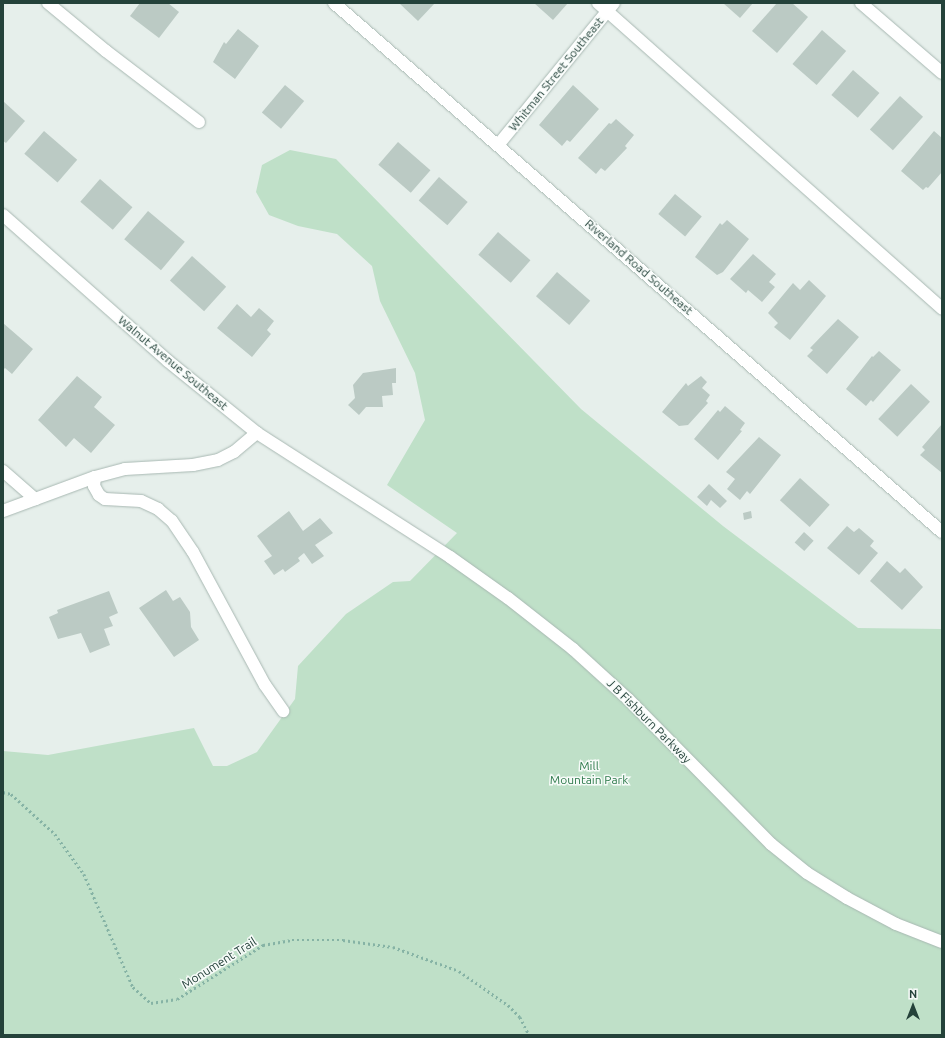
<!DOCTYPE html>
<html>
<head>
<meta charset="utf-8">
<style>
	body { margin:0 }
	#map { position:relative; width:945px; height:1038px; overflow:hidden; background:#e6efeb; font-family:Ubuntu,sans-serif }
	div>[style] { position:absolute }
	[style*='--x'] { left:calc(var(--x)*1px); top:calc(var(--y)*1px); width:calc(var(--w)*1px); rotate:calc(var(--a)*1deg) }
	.green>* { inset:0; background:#bfe0c8 }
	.building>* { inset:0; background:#bbcac4; transform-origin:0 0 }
	.path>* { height:2.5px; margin-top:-1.25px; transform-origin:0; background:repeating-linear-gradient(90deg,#86b3a5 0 2px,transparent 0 5px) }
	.roads { filter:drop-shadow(0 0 1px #a8b8b2) drop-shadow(0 0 1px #a8b8b2) }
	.service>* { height:12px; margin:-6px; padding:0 6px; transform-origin:6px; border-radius:6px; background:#fff }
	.minor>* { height:12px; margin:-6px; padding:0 6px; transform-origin:6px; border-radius:6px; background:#fff }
	.tertiary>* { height:12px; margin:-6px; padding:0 6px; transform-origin:6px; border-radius:6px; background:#fff }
	.secondary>* { height:12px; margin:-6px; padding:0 6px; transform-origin:6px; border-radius:6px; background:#fff }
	span { translate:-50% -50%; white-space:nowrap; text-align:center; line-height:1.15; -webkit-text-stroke:3px #f7fbf9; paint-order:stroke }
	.street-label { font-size:12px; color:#24423a }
	.park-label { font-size:12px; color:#2d7a4b }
	.frame { position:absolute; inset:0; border:4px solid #24423a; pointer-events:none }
	.north { position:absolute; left:893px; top:986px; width:40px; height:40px; -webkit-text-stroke:3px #f7fbf9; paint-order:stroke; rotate:0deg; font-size:11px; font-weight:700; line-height:16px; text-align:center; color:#24423a }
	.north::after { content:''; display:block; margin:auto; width:14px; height:18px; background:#24423a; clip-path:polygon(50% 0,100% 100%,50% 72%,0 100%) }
</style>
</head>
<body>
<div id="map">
	<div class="green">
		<div style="clip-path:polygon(290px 150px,336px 159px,581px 409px,723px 526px,858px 628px,942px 629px,942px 1035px,3px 1035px,3px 751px,48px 755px,194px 728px,213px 766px,227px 766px,257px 752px,295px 699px,298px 666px,346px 614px,393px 582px,410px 581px,457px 533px,387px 485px,425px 420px,415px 373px,380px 301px,372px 266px,337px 234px,298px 226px,269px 215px,256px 192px,262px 165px)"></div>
	</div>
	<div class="building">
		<div style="clip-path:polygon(140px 3px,168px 3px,179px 12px,159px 38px,130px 16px)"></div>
		<div style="clip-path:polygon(399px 3px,435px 3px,418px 21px)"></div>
		<div style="clip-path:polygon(534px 3px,568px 3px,553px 20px)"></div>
		<div style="clip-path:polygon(723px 3px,753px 3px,740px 18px)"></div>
		<div style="clip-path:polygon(777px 3px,792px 3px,808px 17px,777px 53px,752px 31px)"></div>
		<div style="clip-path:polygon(238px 29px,259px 46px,235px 79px,213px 62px,224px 42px,226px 44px)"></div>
		<div style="left:822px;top:30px;width:32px;height:45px;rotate:41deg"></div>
		<div style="left:853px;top:70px;width:35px;height:33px;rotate:41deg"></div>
		<div style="left:285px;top:85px;width:25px;height:36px;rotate:40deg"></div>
		<div style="clip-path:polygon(573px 85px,599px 109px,570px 142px,567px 140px,562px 146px,539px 125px)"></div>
		<div style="left:900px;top:96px;width:31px;height:45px;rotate:42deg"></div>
		<div style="clip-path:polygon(3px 101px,25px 121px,6px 143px,3px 141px)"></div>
		<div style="clip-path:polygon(616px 119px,634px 135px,625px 146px,627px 148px,605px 171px,601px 168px,596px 174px,578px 158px,609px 123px,611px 124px)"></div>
		<div style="left:44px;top:131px;width:44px;height:30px;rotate:41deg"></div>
		<div style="clip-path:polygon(934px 131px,942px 138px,942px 172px,928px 188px,926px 187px,923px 190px,901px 171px)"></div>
		<div style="left:398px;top:142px;width:43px;height:30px;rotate:41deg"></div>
		<div style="left:439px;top:177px;width:38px;height:31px;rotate:41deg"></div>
		<div style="left:100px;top:179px;width:43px;height:30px;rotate:41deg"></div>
		<div style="left:675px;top:194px;width:35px;height:26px;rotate:40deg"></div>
		<div style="left:148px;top:211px;width:48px;height:37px;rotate:40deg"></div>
		<div style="clip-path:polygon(727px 220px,749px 239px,723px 272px,717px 275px,695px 257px,720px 223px,722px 225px)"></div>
		<div style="left:498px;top:232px;width:43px;height:30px;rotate:41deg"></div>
		<div style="clip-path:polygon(753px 254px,776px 274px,769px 282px,775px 287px,762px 302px,748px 290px,746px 293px,730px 279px)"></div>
		<div style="left:192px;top:256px;width:46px;height:33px;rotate:42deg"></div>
		<div style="left:557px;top:272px;width:44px;height:32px;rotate:41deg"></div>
		<div style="clip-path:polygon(809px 280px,826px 296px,790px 340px,774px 327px,778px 323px,768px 313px,793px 283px,800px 290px)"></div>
		<div style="clip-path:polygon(237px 304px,251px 317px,259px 308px,274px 321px,267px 330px,271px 334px,252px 357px,217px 328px)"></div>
		<div style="clip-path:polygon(838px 319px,859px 337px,827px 374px,807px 356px,813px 350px,810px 348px)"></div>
		<div style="clip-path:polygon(3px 323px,33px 349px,12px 374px,5px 368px,3px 370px)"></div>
		<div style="clip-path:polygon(879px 351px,901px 370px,873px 402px,871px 400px,866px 406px,846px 389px,872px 356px,873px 357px)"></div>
		<div style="clip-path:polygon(396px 368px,396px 383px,392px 383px,393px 395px,382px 396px,383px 407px,366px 407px,359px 415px,348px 405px,355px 398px,353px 385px,363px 373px)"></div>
		<div style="clip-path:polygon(77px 376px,102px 397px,94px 407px,115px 425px,91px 453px,74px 438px,66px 447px,38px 420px)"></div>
		<div style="clip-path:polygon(701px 376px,707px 382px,702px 388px,710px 395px,706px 401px,708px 403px,688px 425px,679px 426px,662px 412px,686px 383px,688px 386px)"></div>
		<div style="left:911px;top:384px;width:26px;height:48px;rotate:43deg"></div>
		<div style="clip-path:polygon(725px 406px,745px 423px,740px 430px,742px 431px,718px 460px,694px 439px,718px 410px,720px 412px)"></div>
		<div style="clip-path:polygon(942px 424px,942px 473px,920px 455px,925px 450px,922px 447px)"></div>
		<div style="clip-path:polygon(759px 437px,781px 455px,750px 494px,747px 491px,740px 500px,727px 489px,735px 479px,726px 472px)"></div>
		<div style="left:800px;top:478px;width:40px;height:30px;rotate:42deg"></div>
		<div style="clip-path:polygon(709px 484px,727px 501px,720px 508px,711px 500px,707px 506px,697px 497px)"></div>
		<div style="clip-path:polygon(289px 511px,303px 531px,320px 518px,333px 533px,315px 545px,324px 556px,312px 564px,304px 553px,298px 558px,300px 561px,285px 572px,283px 569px,274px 575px,264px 561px,272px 556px,257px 536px)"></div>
		<div style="clip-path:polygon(751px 511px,752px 518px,744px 520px,743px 513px)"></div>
		<div style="clip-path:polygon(847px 526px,854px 532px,859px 528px,874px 541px,870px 546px,878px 553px,859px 575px,827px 548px)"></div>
		<div style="left:804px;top:532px;width:13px;height:14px;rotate:42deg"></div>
		<div style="clip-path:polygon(887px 561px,900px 573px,905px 568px,923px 587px,902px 610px,870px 581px)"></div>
		<div style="clip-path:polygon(166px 590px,173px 601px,180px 597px,190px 612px,191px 627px,199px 640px,174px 657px,139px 608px)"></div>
		<div style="clip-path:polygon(109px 591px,118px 613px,109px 617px,113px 626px,104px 629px,110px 645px,90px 653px,81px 633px,58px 639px,49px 617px,58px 613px,57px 610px)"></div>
	</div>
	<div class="path">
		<div style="--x:3;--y:792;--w:8;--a:14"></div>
		<div style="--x:11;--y:794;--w:59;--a:42.3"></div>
		<div style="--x:55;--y:834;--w:49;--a:54.1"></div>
		<div style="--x:84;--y:874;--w:123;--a:66.6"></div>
		<div style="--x:133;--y:987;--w:24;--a:42"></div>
		<div style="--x:151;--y:1003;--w:26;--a:-9"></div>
		<div style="--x:177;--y:999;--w:102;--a:-32.1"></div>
		<div style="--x:263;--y:945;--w:29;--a:-10"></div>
		<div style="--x:292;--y:940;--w:51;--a:0"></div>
		<div style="--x:343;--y:940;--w:50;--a:8"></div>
		<div style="--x:393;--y:947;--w:70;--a:20"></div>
		<div style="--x:459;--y:971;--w:60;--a:34.8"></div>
		<div style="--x:508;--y:1005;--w:17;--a:45"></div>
		<div style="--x:520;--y:1017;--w:20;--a:63"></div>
	</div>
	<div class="roads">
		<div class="service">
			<div style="--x:48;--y:3;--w:75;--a:39.6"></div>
			<div style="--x:106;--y:51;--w:117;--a:37.4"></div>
			<div style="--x:598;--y:3;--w:460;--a:41.6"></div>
			<div style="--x:3;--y:471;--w:43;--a:41.2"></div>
			<div style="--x:95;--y:477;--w:9;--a:96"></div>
			<div style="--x:94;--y:486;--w:10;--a:61"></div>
			<div style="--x:99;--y:495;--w:7;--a:34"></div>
			<div style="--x:105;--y:499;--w:36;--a:3"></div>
			<div style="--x:141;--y:501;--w:19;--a:25"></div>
			<div style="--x:158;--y:509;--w:18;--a:41"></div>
			<div style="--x:172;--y:521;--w:37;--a:56"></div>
			<div style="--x:193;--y:552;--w:151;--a:61.6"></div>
			<div style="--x:265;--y:685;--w:32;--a:55"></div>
		</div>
		<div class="minor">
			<div style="--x:861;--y:3;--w:107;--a:40.8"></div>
			<div style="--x:499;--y:144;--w:182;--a:-50.8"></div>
			<div style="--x:3;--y:511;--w:98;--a:-20.3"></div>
			<div style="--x:95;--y:477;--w:31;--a:-15"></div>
			<div style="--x:125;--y:469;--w:68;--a:-3.4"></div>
			<div style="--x:193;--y:465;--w:25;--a:-11"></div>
			<div style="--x:218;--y:460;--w:18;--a:-27"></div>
			<div style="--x:234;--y:452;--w:30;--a:-40"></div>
		</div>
		<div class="tertiary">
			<div style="--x:3;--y:215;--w:220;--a:41.5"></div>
			<div style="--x:168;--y:361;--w:114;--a:39"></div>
			<div style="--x:257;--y:433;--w:229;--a:32.7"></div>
			<div style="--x:450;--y:557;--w:71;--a:35.3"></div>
			<div style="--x:508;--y:598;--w:83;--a:38.1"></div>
			<div style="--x:573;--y:649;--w:74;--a:42.3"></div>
			<div style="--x:628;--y:699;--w:204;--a:45.4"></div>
			<div style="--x:771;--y:844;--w:46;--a:38.9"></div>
			<div style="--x:807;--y:873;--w:47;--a:32"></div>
			<div style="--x:847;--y:898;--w:55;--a:28"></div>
			<div style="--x:896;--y:924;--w:49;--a:21.4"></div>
		</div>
		<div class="secondary">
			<div style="--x:334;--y:3;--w:806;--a:41.03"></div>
		</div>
	</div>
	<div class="street-label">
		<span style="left:556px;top:74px;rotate:-51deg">Whitman Street Southeast</span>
		<span style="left:639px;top:267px;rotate:41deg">Riverland Road Southeast</span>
		<span style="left:173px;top:363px;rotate:40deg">Walnut Avenue Southeast</span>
		<span style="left:649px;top:721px;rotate:45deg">J B Fishburn Parkway</span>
		<span style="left:219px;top:963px;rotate:-32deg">Monument Trail</span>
	</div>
	<div class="park-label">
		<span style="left:589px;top:773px">Mill<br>Mountain Park</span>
	</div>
	<div class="frame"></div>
	<div class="north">N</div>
</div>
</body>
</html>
